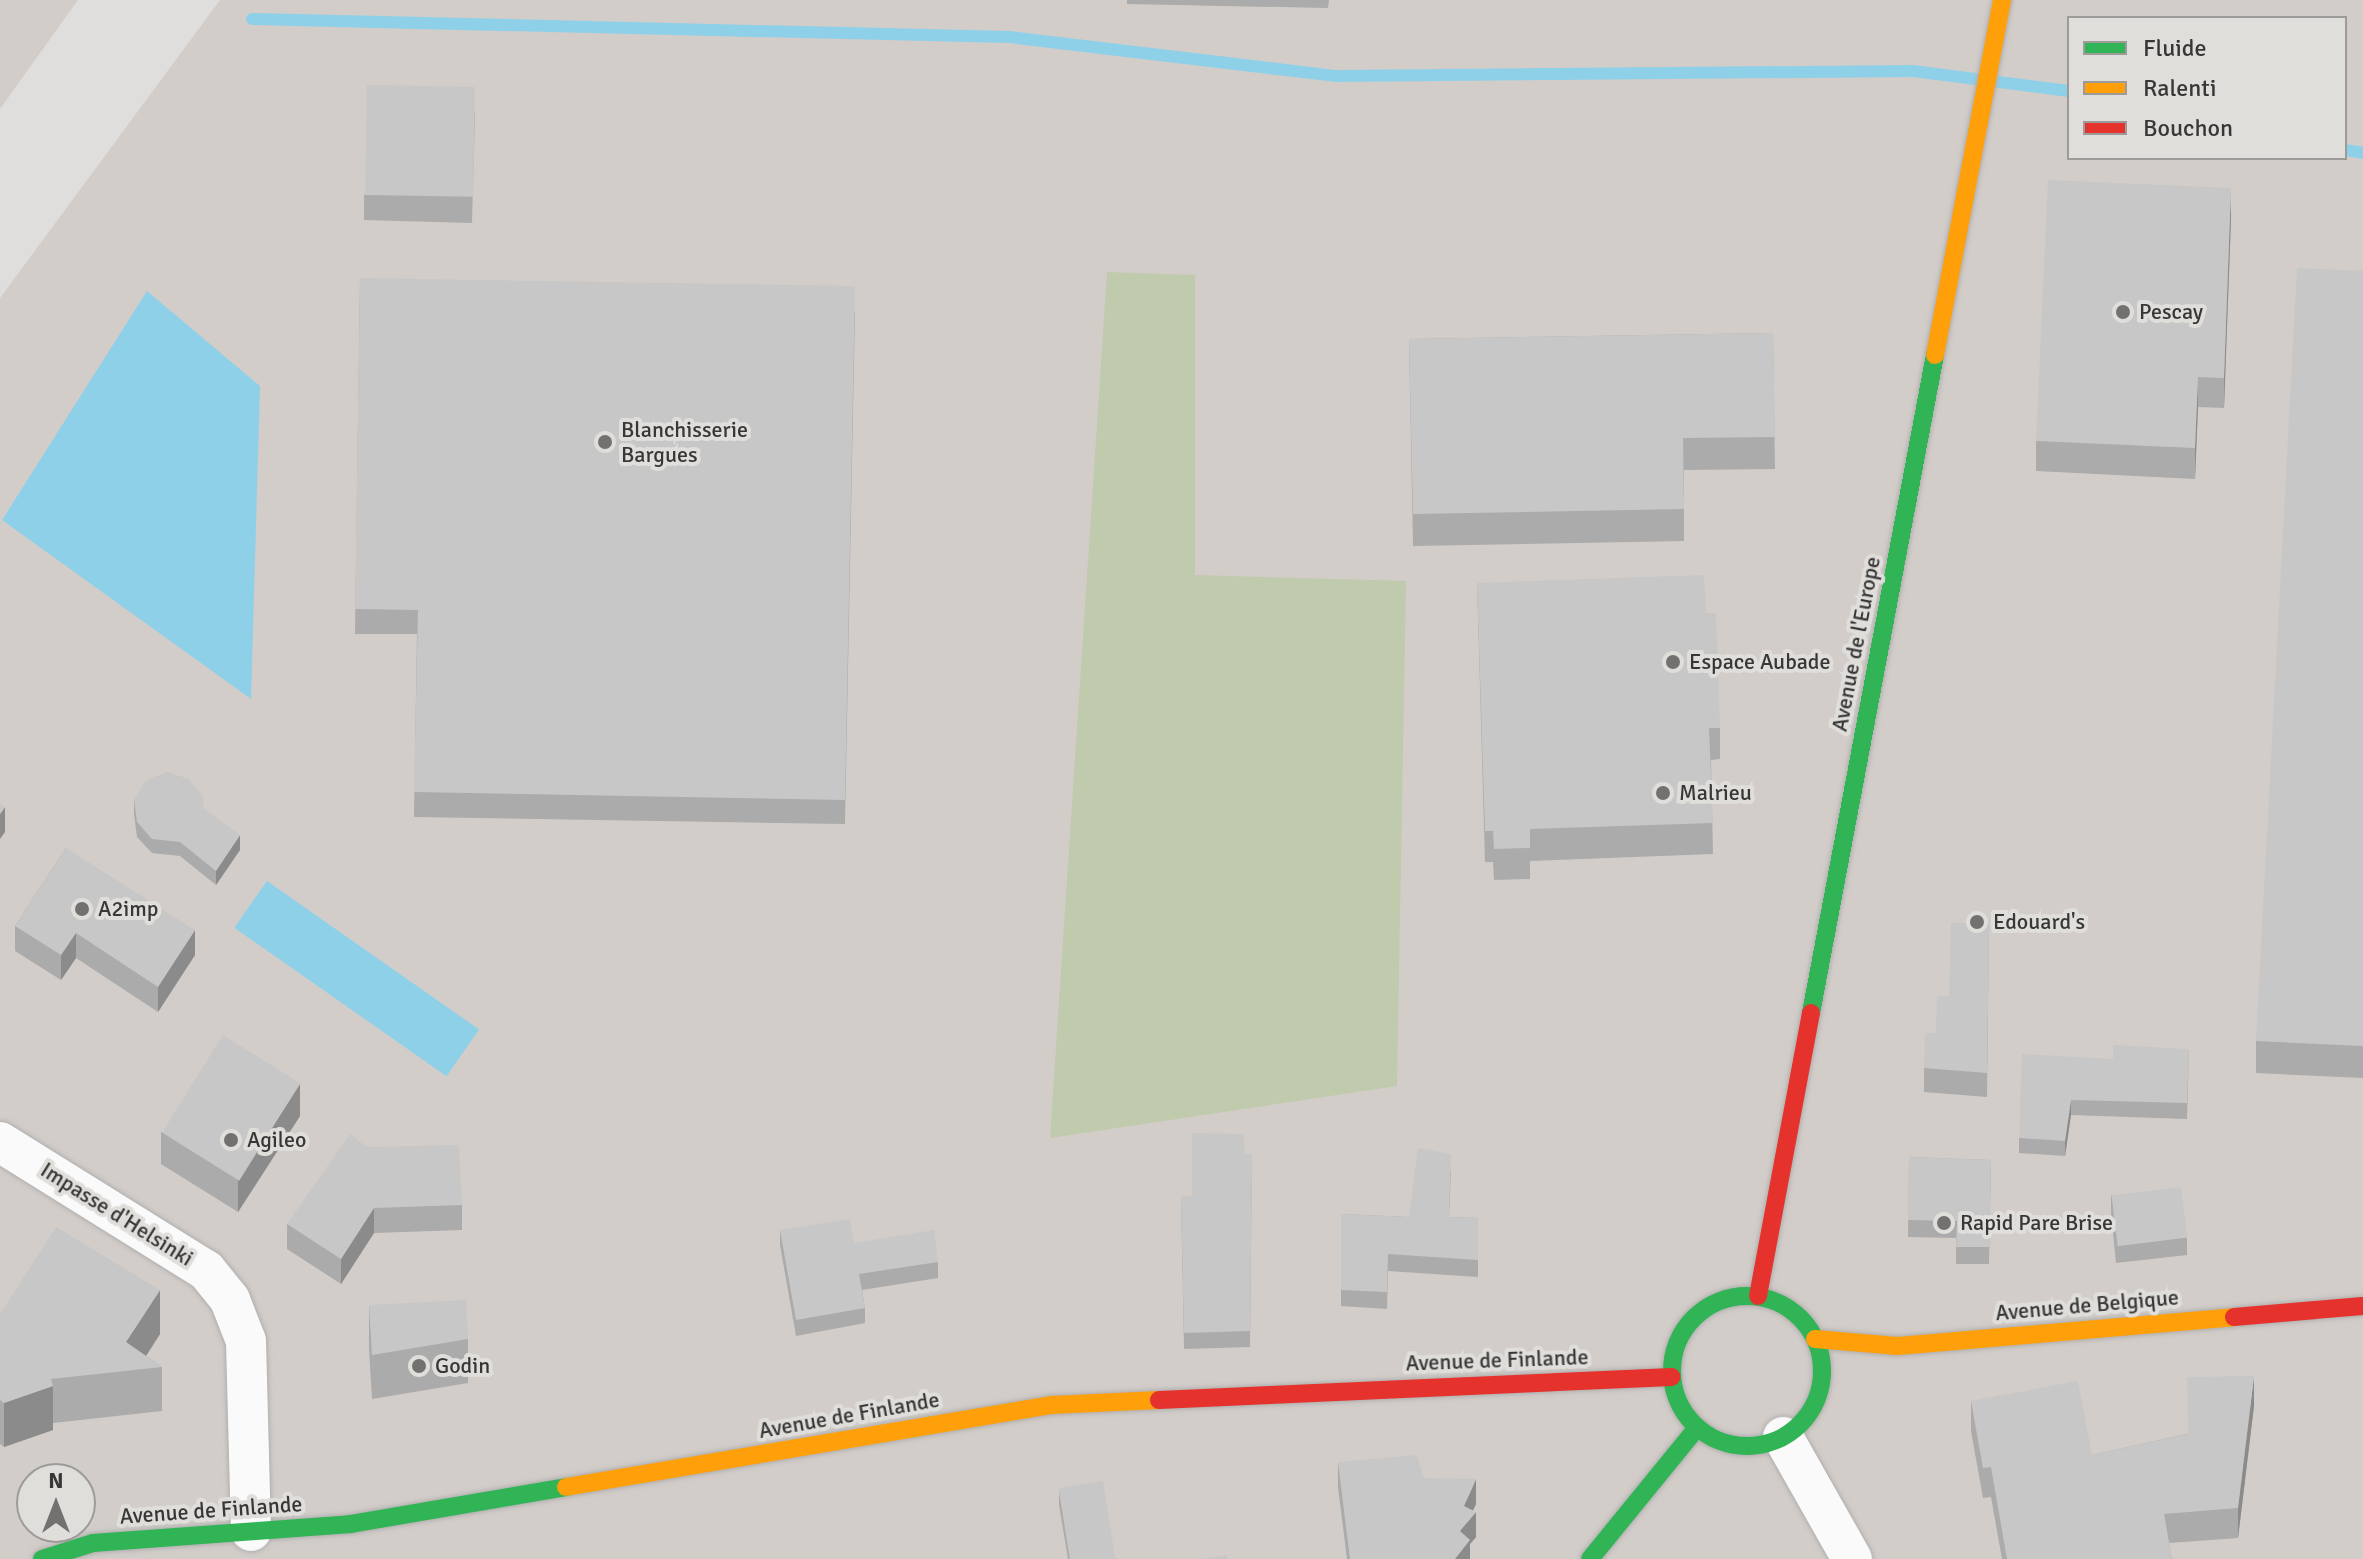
<!DOCTYPE html>
<html>
<head>
<meta charset="utf-8">
<style>
	body { margin:0 }
	#map { position:relative; width:2363px; height:1559px; overflow:hidden; background:#dfdedc; font-family:Signika,sans-serif }
	div>[style] { position:absolute }
	[style*='--x'] { left:calc(var(--x)*1px); top:calc(var(--y)*1px); width:calc(var(--w)*1px); rotate:calc(var(--a)*1deg) }
	.built>* { inset:0; background:#d2cdc9 }
	.green>* { inset:0; background:#c0caac }
	.water>* { inset:0; background:#8fd0e9; transform-origin:0 0 }
	.stream>* { height:12px; margin:-6px; padding:0 6px; transform-origin:6px; border-radius:6px; background:#8fd0e9 }
	.roads { filter:drop-shadow(0 0 2px #b0afae) drop-shadow(0 0 2px #b0afae) }
	.street>* { height:40px; margin:-20px; padding:0 20px; transform-origin:20px; border-radius:20px; background:#fafafa }
	.fast>* { height:18px; margin:-9px; padding:0 9px; transform-origin:9px; border-radius:9px; background:#30b455 }
	.fast>.ring { margin:-9px; padding:0; box-sizing:content-box; background:none; border:18px solid #30b455; border-radius:50% }
	.slow>* { height:18px; margin:-9px; padding:0 9px; transform-origin:9px; border-radius:9px; background:#ff9f0a }
	.jam>* { height:18px; margin:-9px; padding:0 9px; transform-origin:9px; border-radius:9px; background:#e5322d }
	.rail>* { height:6px; margin-top:-3px; transform-origin:0; background:repeating-linear-gradient(90deg,#cececd 0 4px,transparent 0 12px) }
	.wall>* { inset:0; background:#ababab }
	.shaded-wall>* { inset:0; background:#8b8b8b }
	.building>* { inset:0; background:#c7c7c7; transform-origin:0 0 }
	.dots>* { width:22px; height:22px; translate:-50% -50%; box-sizing:border-box; border:4px solid #e0dedb; border-radius:50% }
	span { translate:-50% -50%; white-space:nowrap; text-align:center; line-height:1.15; -webkit-text-stroke:8px #e0dedb; paint-order:stroke }
	.poi-label { font-size:22px; color:#383736 }
	.left { translate:0 -50%; text-align:left }
	.street-label { font-size:22px; color:#383736 }
	.legend { position:absolute; left:2067px; top:16px; width:280px; height:144px; box-sizing:border-box; background:#e0dedb; border:2px solid #9d9b99; margin:0; padding:10px 14px; list-style:none; font-size:24px; color:#383736 }
	.legend li { display:flex; align-items:center; gap:16px; height:40px }
	.legend b { width:40px; border:2px solid #9d9b99 }
	.north { position:absolute; left:16px; top:1463px; width:80px; height:80px; box-sizing:border-box; background:#e0dedb; border:2px solid #9d9b99; border-radius:50%; rotate:0deg; font-size:22px; font-weight:700; line-height:32px; text-align:center; color:#383736 }
	.north::after { content:''; display:block; margin:auto; width:28px; height:36px; background:#727170; clip-path:polygon(50% 0,100% 100%,50% 72%,0 100%) }
</style>
</head>
<body>
<div id="map">
	<div class="built">
		<div style="clip-path:polygon(0 0,78px 0,0 109px)"></div>
		<div style="clip-path:polygon(evenodd,220px 0,2363px 0,2363px 1559px,0 1559px,0 298px,220px 0,2069px 18px,2345px 18px,2345px 158px,2069px 158px,2069px 18px,220px 0,32px 1479px,80px 1479px,80px 1527px,32px 1527px,32px 1479px)"></div>
	</div>
	<div class="green">
		<div style="clip-path:polygon(1107px 272px,1195px 275px,1195px 575px,1406px 581px,1397px 1086px,1050px 1138px)"></div>
	</div>
	<div class="water">
		<div style="clip-path:polygon(147px 291px,260px 386px,251px 699px,2px 520px)"></div>
		<div style="left:267px;top:881px;width:259px;height:57px;rotate:35deg"></div>
	</div>
	<div class="stream">
		<div style="--x:252;--y:19;--w:757;--a:1.36"></div>
		<div style="--x:1009;--y:37;--w:328;--a:6.8"></div>
		<div style="--x:1335;--y:76;--w:578;--a:-0.5"></div>
		<div style="--x:1913;--y:71;--w:157;--a:7.3"></div>
		<div style="--x:2345;--y:150;--w:18;--a:9"></div>
	</div>
	<div class="roads">
		<div class="street">
			<div style="--x:0;--y:1142;--w:243;--a:31.9"></div>
			<div style="--x:206;--y:1270;--w:38;--a:51"></div>
			<div style="--x:230;--y:1300;--w:44;--a:68.7"></div>
			<div style="--x:246;--y:1341;--w:190;--a:88.5"></div>
			<div style="--x:1783;--y:1437;--w:140;--a:60.5"></div>
		</div>
		<div class="fast">
			<div style="--x:1811;--y:1013;--w:670;--a:-79.33"></div>
			<div class="ring" style="left:1672px;top:1296px;width:132px;height:132px"></div>
			<div style="--x:42;--y:1559;--w:53;--a:-17.4"></div>
			<div style="--x:93;--y:1543;--w:258;--a:-4.2"></div>
			<div style="--x:350;--y:1524;--w:219;--a:-9.7"></div>
			<div style="--x:1590;--y:1559;--w:169;--a:-50.8"></div>
		</div>
		<div class="slow">
			<div style="--x:1935;--y:355;--w:361;--a:-79.3"></div>
			<div style="--x:1815;--y:1339;--w:83;--a:4.8"></div>
			<div style="--x:1898;--y:1346;--w:337;--a:-4.9"></div>
			<div style="--x:566;--y:1487;--w:493;--a:-9.6"></div>
			<div style="--x:1052;--y:1405;--w:107;--a:-2.7"></div>
		</div>
		<div class="jam">
			<div style="--x:1758;--y:1296;--w:288;--a:-79.4"></div>
			<div style="--x:2234;--y:1317;--w:129;--a:-4.9"></div>
			<div style="--x:1159;--y:1400;--w:513;--a:-2.57"></div>
		</div>
	</div>
	<div class="rail">
		<div style="--x:0;--y:22;--w:27;--a:-54"></div>
		<div style="--x:0;--y:61;--w:75;--a:-54.2"></div>
	</div>
	<div class="wall">
		<div style="clip-path:polygon(1127px 0,1329px 0,1328px 8px,1127px 4px)"></div>
		<div style="clip-path:polygon(475px 112px,472px 223px,364px 220px,364px 195px)"></div>
		<div style="clip-path:polygon(2231px 219px,2224px 408px,2198px 407px,2195px 479px,2036px 471px,2036px 441px)"></div>
		<div style="clip-path:polygon(2363px 271px,2363px 1078px,2256px 1073px,2256px 1041px)"></div>
		<div style="clip-path:polygon(360px 278px,855px 311px,845px 824px,414px 817px,417px 634px,355px 634px)"></div>
		<div style="clip-path:polygon(1773px 333px,1775px 469px,1684px 470px,1684px 541px,1413px 546px,1409px 339px)"></div>
		<div style="clip-path:polygon(1477px 583px,1706px 613px,1720px 728px,1720px 759px,1711px 760px,1713px 854px,1530px 861px,1530px 879px,1494px 880px,1493px 862px,1485px 862px)"></div>
		<div style="clip-path:polygon(134px 799px,204px 809px,240px 850px,216px 885px,180px 856px,152px 853px,137px 837px,134px 814px)"></div>
		<div style="clip-path:polygon(66px 848px,195px 955px,158px 1012px,76px 958px,61px 980px,15px 951px,15px 926px)"></div>
		<div style="clip-path:polygon(1989px 923px,1987px 1097px,1924px 1092px,1924px 1068px,1949px 996px)"></div>
		<div style="clip-path:polygon(2189px 1049px,2187px 1119px,2071px 1115px,2065px 1156px,2019px 1153px,2019px 1138px,2113px 1059px)"></div>
		<div style="clip-path:polygon(300px 1116px,238px 1212px,161px 1164px,161px 1132px)"></div>
		<div style="clip-path:polygon(367px 1147px,462px 1205px,462px 1230px,374px 1233px,341px 1284px,287px 1249px,287px 1224px)"></div>
		<div style="clip-path:polygon(1245px 1154px,1252px 1154px,1250px 1347px,1184px 1349px,1181px 1196px,1192px 1196px)"></div>
		<div style="clip-path:polygon(1909px 1157px,1991px 1160px,1989px 1264px,1956px 1264px,1956px 1238px,1908px 1237px)"></div>
		<div style="clip-path:polygon(1451px 1170px,1449px 1217px,1478px 1218px,1478px 1277px,1388px 1271px,1387px 1309px,1341px 1306px,1341px 1214px,1409px 1217px)"></div>
		<div style="clip-path:polygon(2111px 1195px,2187px 1238px,2187px 1255px,2116px 1263px,2111px 1212px)"></div>
		<div style="clip-path:polygon(780px 1230px,854px 1243px,938px 1262px,938px 1278px,862px 1290px,865px 1308px,865px 1323px,796px 1336px,780px 1245px)"></div>
		<div style="clip-path:polygon(369px 1305px,468px 1339px,468px 1383px,372px 1399px,369px 1349px)"></div>
		<div style="clip-path:polygon(0 1314px,160px 1334px,146px 1356px,162px 1367px,162px 1411px,53px 1423px,53px 1430px,4px 1447px,0 1444px)"></div>
		<div style="clip-path:polygon(1971px 1401px,2092px 1455px,2187px 1434px,2254px 1406px,2238px 1538px,2169px 1543px,2172px 1559px,2002px 1559px,1991px 1497px,1983px 1498px,1971px 1431px)"></div>
		<div style="clip-path:polygon(1338px 1462px,1424px 1478px,1476px 1504px,1473px 1510px,1476px 1537px,1470px 1544px,1470px 1559px,1347px 1559px,1338px 1487px)"></div>
		<div style="clip-path:polygon(1059px 1489px,1116px 1559px,1068px 1559px,1059px 1505px)"></div>
	</div>
	<div class="shaded-wall">
		<div style="clip-path:polygon(2231px 188px,2231px 219px,2224px 408px,2224px 378px)"></div>
		<div style="clip-path:polygon(2198px 377px,2198px 407px,2195px 479px,2195px 448px)"></div>
		<div style="clip-path:polygon(5px 807px,5px 832px,0 839px,0 814px)"></div>
		<div style="clip-path:polygon(240px 835px,240px 850px,216px 885px,216px 871px)"></div>
		<div style="clip-path:polygon(195px 930px,195px 955px,158px 1012px,158px 987px)"></div>
		<div style="clip-path:polygon(76px 933px,76px 958px,61px 980px,61px 955px)"></div>
		<div style="clip-path:polygon(300px 1084px,300px 1116px,238px 1212px,238px 1180px)"></div>
		<div style="clip-path:polygon(2071px 1100px,2071px 1115px,2065px 1156px,2065px 1141px)"></div>
		<div style="clip-path:polygon(374px 1208px,374px 1233px,341px 1284px,341px 1259px)"></div>
		<div style="clip-path:polygon(160px 1290px,160px 1334px,137px 1370px,126px 1342px)"></div>
		<div style="clip-path:polygon(2254px 1376px,2254px 1406px,2238px 1538px,2238px 1508px)"></div>
		<div style="clip-path:polygon(53px 1386px,53px 1430px,4px 1447px,4px 1403px)"></div>
		<div style="clip-path:polygon(1476px 1479px,1476px 1504px,1467px 1523px,1476px 1512px,1476px 1537px,1470px 1544px,1470px 1559px,1455px 1559px,1464px 1506px)"></div>
	</div>
	<div class="building">
		<div style="left:367px;top:85px;width:108px;height:110px;rotate:1deg"></div>
		<div style="clip-path:polygon(2048px 180px,2231px 188px,2224px 378px,2198px 377px,2195px 448px,2036px 441px)"></div>
		<div style="clip-path:polygon(2297px 268px,2363px 271px,2363px 1046px,2256px 1041px)"></div>
		<div style="clip-path:polygon(360px 278px,855px 286px,845px 800px,414px 792px,418px 610px,355px 609px)"></div>
		<div style="clip-path:polygon(1773px 333px,1775px 437px,1683px 438px,1684px 509px,1413px 514px,1409px 339px)"></div>
		<div style="clip-path:polygon(1704px 575px,1706px 613px,1716px 613px,1720px 728px,1709px 728px,1713px 823px,1530px 829px,1530px 848px,1494px 849px,1493px 831px,1485px 831px,1477px 583px)"></div>
		<div style="clip-path:polygon(167px 772px,189px 779px,203px 797px,204px 809px,240px 835px,216px 871px,180px 842px,152px 839px,137px 822px,134px 799px,146px 780px)"></div>
		<div style="clip-path:polygon(0 804px,5px 807px,0 814px)"></div>
		<div style="clip-path:polygon(66px 848px,195px 930px,158px 987px,76px 933px,61px 955px,15px 926px)"></div>
		<div style="clip-path:polygon(1951px 923px,1989px 923px,1987px 1073px,1924px 1068px,1925px 1033px,1936px 1033px,1937px 996px,1949px 996px)"></div>
		<div style="left:223px;top:1035px;width:91px;height:115px;rotate:32deg"></div>
		<div style="clip-path:polygon(2113px 1045px,2189px 1049px,2187px 1103px,2071px 1100px,2065px 1141px,2019px 1138px,2022px 1054px,2113px 1059px)"></div>
		<div style="clip-path:polygon(1192px 1133px,1244px 1134px,1245px 1154px,1252px 1154px,1250px 1331px,1184px 1333px,1181px 1196px,1192px 1196px)"></div>
		<div style="clip-path:polygon(350px 1134px,367px 1147px,459px 1145px,462px 1205px,374px 1208px,341px 1259px,287px 1224px)"></div>
		<div style="clip-path:polygon(1418px 1148px,1451px 1154px,1449px 1217px,1478px 1218px,1478px 1260px,1388px 1254px,1387px 1292px,1341px 1290px,1341px 1214px,1409px 1217px)"></div>
		<div style="clip-path:polygon(1909px 1157px,1991px 1160px,1989px 1247px,1956px 1247px,1957px 1221px,1908px 1220px)"></div>
		<div style="left:2181px;top:1187px;width:51px;height:70px;rotate:83deg"></div>
		<div style="clip-path:polygon(850px 1219px,854px 1243px,934px 1230px,938px 1262px,859px 1274px,865px 1308px,796px 1320px,780px 1230px)"></div>
		<div style="clip-path:polygon(56px 1227px,160px 1290px,126px 1342px,162px 1367px,51px 1379px,53px 1386px,4px 1403px,0 1400px,0 1314px)"></div>
		<div style="clip-path:polygon(466px 1300px,468px 1339px,372px 1355px,369px 1305px)"></div>
		<div style="clip-path:polygon(2254px 1376px,2238px 1508px,2164px 1514px,2172px 1559px,2007px 1559px,1991px 1467px,1983px 1468px,1971px 1401px,2078px 1381px,2092px 1455px,2188px 1434px,2187px 1377px)"></div>
		<div style="clip-path:polygon(1417px 1455px,1424px 1478px,1476px 1479px,1464px 1506px,1476px 1512px,1460px 1531px,1470px 1540px,1455px 1559px,1350px 1559px,1338px 1462px)"></div>
		<div style="left:1103px;top:1481px;width:79px;height:45px;rotate:81deg"></div>
		<div style="clip-path:polygon(1227px 1555px,1227px 1559px,1203px 1559px)"></div>
	</div>
	<div class="dots">
		<div style="left:2123px;top:312px;background:#727170"></div>
		<div style="left:605px;top:442px;background:#727170"></div>
		<div style="left:1673px;top:662px;background:#727170"></div>
		<div style="left:1663px;top:793px;background:#727170"></div>
		<div style="left:82px;top:909px;background:#727170"></div>
		<div style="left:1977px;top:922px;background:#727170"></div>
		<div style="left:231px;top:1140px;background:#727170"></div>
		<div style="left:1944px;top:1223px;background:#727170"></div>
		<div style="left:419px;top:1366px;background:#727170"></div>
	</div>
	<div class="poi-label">
		<span class="left" style="left:2139px;top:312px">Pescay</span>
		<span class="left" style="left:621px;top:442px">Blanchisserie<br>Bargues</span>
		<span class="left" style="left:1689px;top:662px">Espace Aubade</span>
		<span class="left" style="left:1679px;top:793px">Malrieu</span>
		<span class="left" style="left:98px;top:909px">A2imp</span>
		<span class="left" style="left:1993px;top:922px">Edouard's</span>
		<span class="left" style="left:247px;top:1140px">Agileo</span>
		<span class="left" style="left:1960px;top:1223px">Rapid Pare Brise</span>
		<span class="left" style="left:435px;top:1366px">Godin</span>
	</div>
	<div class="street-label">
		<span style="left:1856px;top:644px;rotate:-79deg">Avenue de l'Europe</span>
		<span style="left:117px;top:1214px;rotate:32deg">Impasse d'Helsinki</span>
		<span style="left:2087px;top:1305px;rotate:-5deg">Avenue de Belgique</span>
		<span style="left:1497px;top:1360px;rotate:-2deg">Avenue de Finlande</span>
		<span style="left:849px;top:1415px;rotate:-10deg">Avenue de Finlande</span>
		<span style="left:211px;top:1510px;rotate:-4deg">Avenue de Finlande</span>
	</div>
	<ul class="legend">
	<li><b style="height:10px;background:#30b455"></b>Fluide</li>
	<li><b style="height:10px;background:#ff9f0a"></b>Ralenti</li>
	<li><b style="height:10px;background:#e5322d"></b>Bouchon</li>
	</ul>
	<div class="north">N</div>
</div>
</body>
</html>
